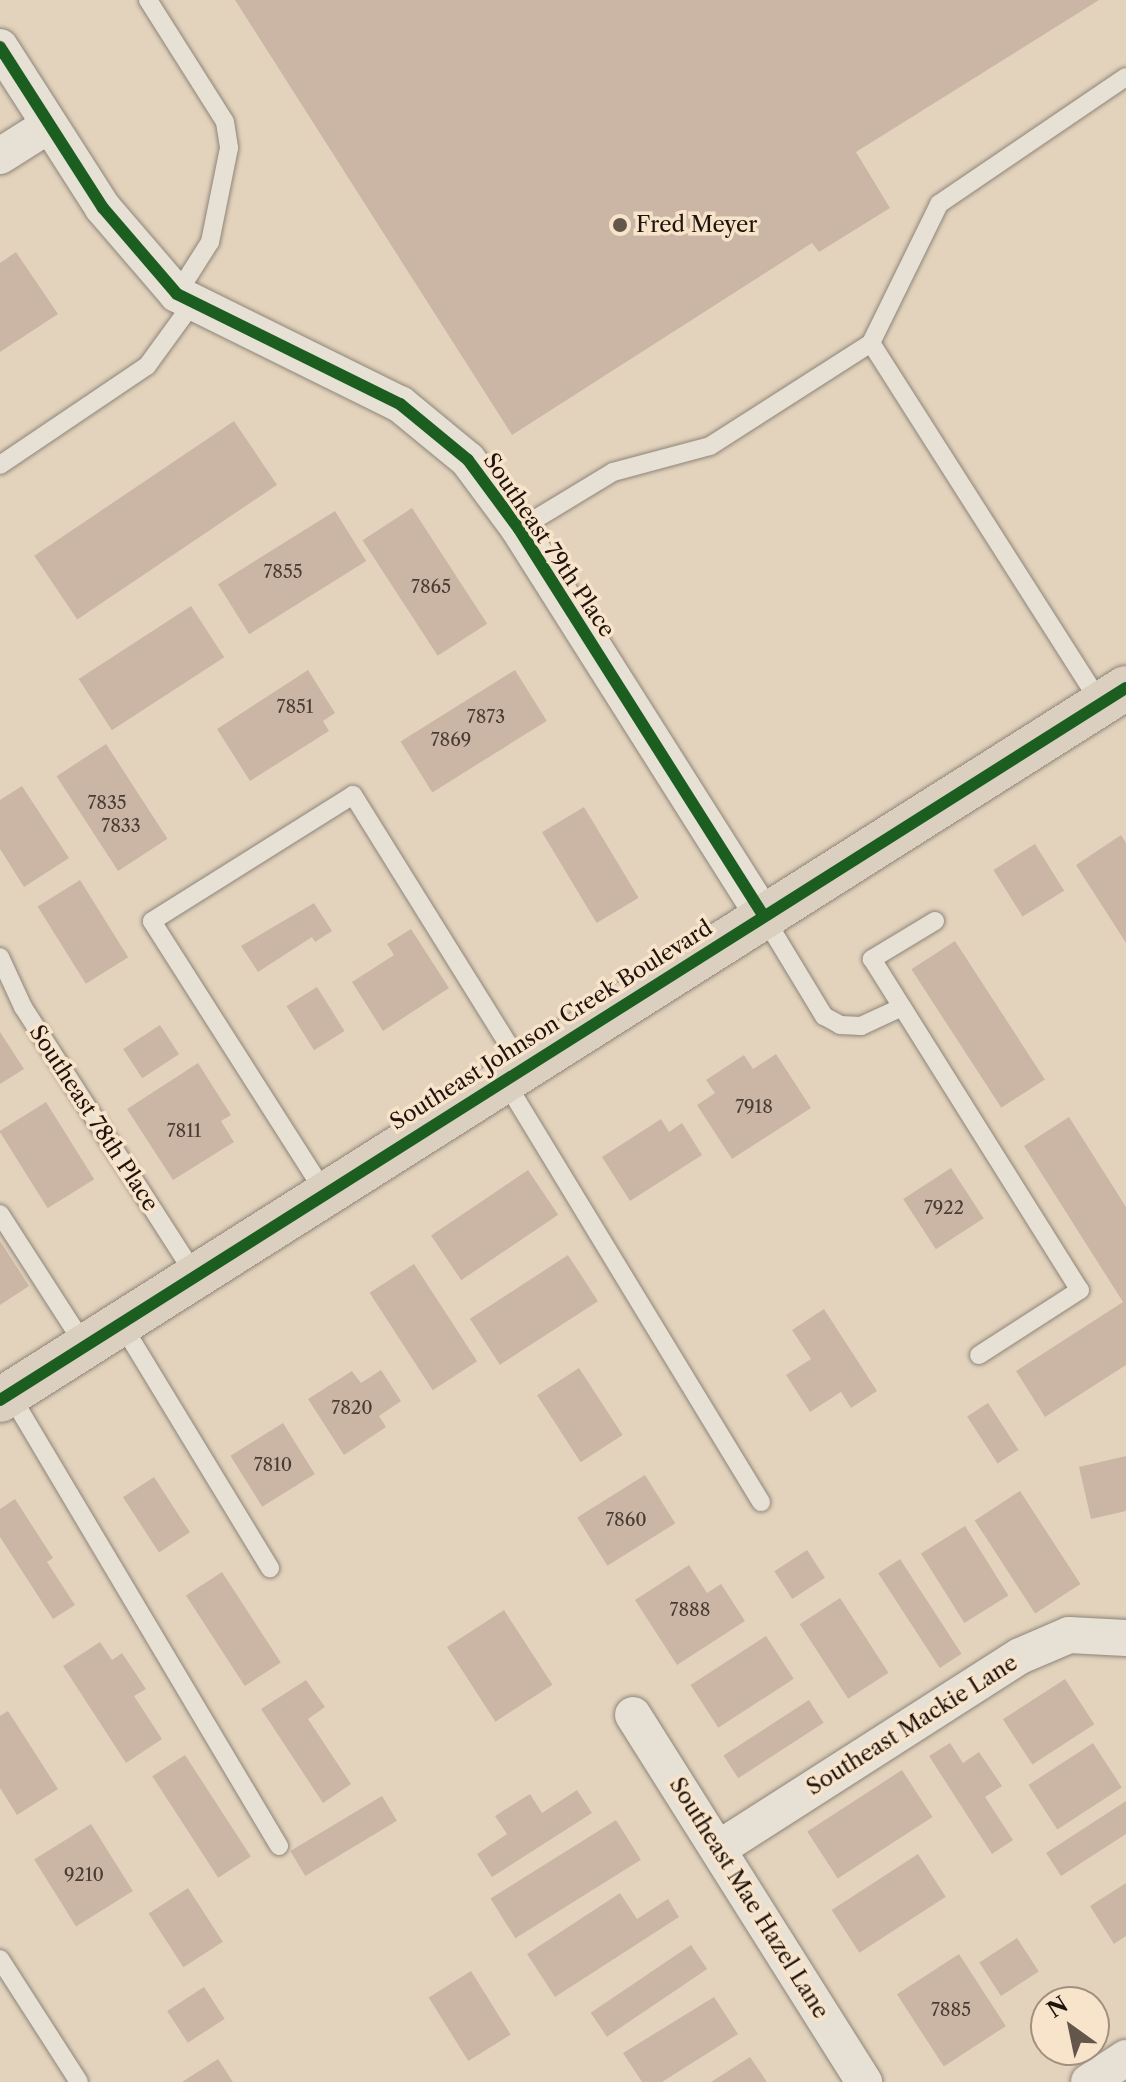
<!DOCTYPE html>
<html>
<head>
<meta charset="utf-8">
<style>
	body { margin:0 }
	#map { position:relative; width:1126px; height:2082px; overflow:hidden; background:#e3d3bd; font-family:"Libre Caslon Text",serif }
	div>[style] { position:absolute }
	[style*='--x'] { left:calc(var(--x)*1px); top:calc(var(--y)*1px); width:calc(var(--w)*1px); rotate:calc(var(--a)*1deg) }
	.building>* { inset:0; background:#cbb6a6; transform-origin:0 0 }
	.roads { filter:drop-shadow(0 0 2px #8f8578) drop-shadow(0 0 2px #8f8578) }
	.lane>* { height:18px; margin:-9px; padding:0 9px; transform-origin:9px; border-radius:9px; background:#e7e0d5 }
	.street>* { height:36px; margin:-18px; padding:0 18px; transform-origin:18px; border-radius:18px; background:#e7e0d5 }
	.primary>* { height:44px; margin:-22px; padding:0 22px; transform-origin:22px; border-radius:22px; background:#dbd0c0 }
	.cycleway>* { height:12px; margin:-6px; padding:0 6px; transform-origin:6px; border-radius:6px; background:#1b5e20 }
	.dots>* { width:22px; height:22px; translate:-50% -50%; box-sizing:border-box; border:4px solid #f7e4ca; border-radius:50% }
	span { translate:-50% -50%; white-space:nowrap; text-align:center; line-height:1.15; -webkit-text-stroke:7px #f7e4ca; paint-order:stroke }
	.number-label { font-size:18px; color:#4a3c34 }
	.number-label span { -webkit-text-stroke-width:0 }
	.poi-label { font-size:22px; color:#1f130e }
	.left { translate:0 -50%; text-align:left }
	.street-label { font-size:22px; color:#1f130e }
	.north { position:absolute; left:1030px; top:1986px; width:80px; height:80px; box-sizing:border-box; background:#f7e4ca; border:2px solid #a1907f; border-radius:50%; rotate:327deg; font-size:22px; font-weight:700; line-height:32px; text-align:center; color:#1f130e }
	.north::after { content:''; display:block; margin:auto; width:28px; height:36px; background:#64564b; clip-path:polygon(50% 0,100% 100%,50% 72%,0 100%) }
</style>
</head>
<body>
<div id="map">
	<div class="building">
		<div style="clip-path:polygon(235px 0,1099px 0,856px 152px,890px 208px,819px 252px,812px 243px,512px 435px)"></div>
		<div style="clip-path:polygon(16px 252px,58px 314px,0 352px,0 263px)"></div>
		<div style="left:234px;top:421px;width:77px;height:241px;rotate:56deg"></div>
		<div style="left:412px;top:508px;width:138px;height:59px;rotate:57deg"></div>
		<div style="left:335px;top:511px;width:59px;height:138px;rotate:58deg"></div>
		<div style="left:191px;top:606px;width:61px;height:134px;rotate:57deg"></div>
		<div style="clip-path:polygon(308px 670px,335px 713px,323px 721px,329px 731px,250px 781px,217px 729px)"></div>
		<div style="left:515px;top:670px;width:60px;height:135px;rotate:58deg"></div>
		<div style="left:106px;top:744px;width:113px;height:59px;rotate:57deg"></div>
		<div style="clip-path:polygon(22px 786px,69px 858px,24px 887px,0 849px,0 800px)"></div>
		<div style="left:584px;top:807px;width:106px;height:49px;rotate:59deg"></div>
		<div style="clip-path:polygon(1121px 835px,1126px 843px,1126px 943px,1076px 865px)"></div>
		<div style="left:1035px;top:844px;width:55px;height:49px;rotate:58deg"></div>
		<div style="left:80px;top:880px;width:91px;height:50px;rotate:58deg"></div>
		<div style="clip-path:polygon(314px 903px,332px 931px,315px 942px,312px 937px,258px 972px,241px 946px)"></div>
		<div style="clip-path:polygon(411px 929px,449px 988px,383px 1031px,352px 982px,394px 955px,387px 944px)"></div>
		<div style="left:955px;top:941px;width:165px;height:52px;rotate:57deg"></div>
		<div style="left:317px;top:987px;width:52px;height:36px;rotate:58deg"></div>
		<div style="left:160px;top:1025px;width:35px;height:44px;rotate:57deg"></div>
		<div style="clip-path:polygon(0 1032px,24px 1069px,0 1084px)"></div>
		<div style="clip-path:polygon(776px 1054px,811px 1108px,732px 1159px,697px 1105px,715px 1093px,706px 1080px,744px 1055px,753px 1069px)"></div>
		<div style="clip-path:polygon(198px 1063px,231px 1115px,221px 1121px,234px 1142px,173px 1180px,127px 1109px)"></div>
		<div style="left:46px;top:1102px;width:91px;height:55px;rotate:58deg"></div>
		<div style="clip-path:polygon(1069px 1117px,1126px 1207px,1126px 1365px,1045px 1417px,1016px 1371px,1123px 1302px,1024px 1146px)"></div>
		<div style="clip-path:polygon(661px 1119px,669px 1132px,682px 1123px,702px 1155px,630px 1201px,602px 1157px)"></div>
		<div style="left:951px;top:1168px;width:60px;height:57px;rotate:57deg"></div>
		<div style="left:528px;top:1170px;width:54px;height:117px;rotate:56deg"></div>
		<div style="clip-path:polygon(0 1241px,29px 1286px,0 1305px)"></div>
		<div style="left:568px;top:1255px;width:55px;height:117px;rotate:57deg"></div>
		<div style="left:414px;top:1264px;width:116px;height:53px;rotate:57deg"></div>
		<div style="clip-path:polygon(824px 1309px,877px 1391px,851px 1408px,841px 1392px,810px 1412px,786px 1375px,811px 1359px,792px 1330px)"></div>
		<div style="left:579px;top:1368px;width:80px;height:50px;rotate:57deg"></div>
		<div style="clip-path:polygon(381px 1370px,401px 1401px,379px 1416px,386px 1427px,344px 1455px,308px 1399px,352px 1371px,361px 1383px)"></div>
		<div style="left:988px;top:1403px;width:56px;height:25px;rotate:57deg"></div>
		<div style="left:283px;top:1423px;width:60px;height:62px;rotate:58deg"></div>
		<div style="clip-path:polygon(1126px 1456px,1126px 1511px,1091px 1519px,1079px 1467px)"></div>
		<div style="left:645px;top:1475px;width:57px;height:80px;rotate:58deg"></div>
		<div style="left:154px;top:1477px;width:66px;height:37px;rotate:57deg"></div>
		<div style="left:1020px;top:1491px;width:111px;height:54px;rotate:57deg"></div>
		<div style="clip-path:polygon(15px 1499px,53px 1558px,47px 1562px,75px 1605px,53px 1619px,0 1537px,0 1509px)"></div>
		<div style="left:965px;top:1526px;width:82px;height:52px;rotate:58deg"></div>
		<div style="left:807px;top:1550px;width:33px;height:39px;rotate:57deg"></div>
		<div style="left:900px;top:1559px;width:113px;height:26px;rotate:57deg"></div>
		<div style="clip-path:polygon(689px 1565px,707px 1593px,721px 1584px,745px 1621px,677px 1665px,635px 1600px)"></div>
		<div style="left:222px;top:1572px;width:108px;height:43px;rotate:57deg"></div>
		<div style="left:840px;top:1598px;width:89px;height:48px;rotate:57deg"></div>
		<div style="left:504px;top:1610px;width:89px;height:68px;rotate:57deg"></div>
		<div style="left:766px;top:1636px;width:51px;height:90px;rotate:57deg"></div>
		<div style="clip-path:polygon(100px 1642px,112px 1660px,122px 1653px,146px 1689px,134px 1696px,162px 1739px,126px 1763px,63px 1666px)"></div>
		<div style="left:1065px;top:1679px;width:54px;height:74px;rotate:57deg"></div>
		<div style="clip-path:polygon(306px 1680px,325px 1707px,308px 1719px,351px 1784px,323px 1803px,261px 1709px)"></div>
		<div style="left:809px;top:1700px;width:27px;height:102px;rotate:57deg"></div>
		<div style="clip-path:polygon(8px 1711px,58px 1789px,17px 1815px,0 1788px,0 1716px)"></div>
		<div style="clip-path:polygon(950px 1743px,963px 1763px,979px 1752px,1002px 1786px,985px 1797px,1013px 1840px,992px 1854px,929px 1756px)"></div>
		<div style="left:1093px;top:1743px;width:53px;height:77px;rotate:57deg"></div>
		<div style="left:185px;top:1755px;width:121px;height:39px;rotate:57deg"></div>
		<div style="left:902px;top:1770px;width:56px;height:113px;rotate:57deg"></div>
		<div style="clip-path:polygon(577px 1790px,592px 1813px,492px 1877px,477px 1854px,507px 1834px,495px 1816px,530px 1794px,542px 1813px)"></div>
		<div style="left:382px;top:1796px;width:29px;height:107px;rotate:59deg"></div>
		<div style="clip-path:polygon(1126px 1801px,1126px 1834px,1061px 1876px,1046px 1853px)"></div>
		<div style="left:616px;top:1820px;width:47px;height:148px;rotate:58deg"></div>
		<div style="left:91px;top:1824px;width:79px;height:67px;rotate:58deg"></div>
		<div style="left:918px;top:1854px;width:51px;height:103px;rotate:57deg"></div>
		<div style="clip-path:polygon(1126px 1883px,1126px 1936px,1114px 1944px,1090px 1906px)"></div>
		<div style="left:188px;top:1888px;width:64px;height:47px;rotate:57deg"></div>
		<div style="clip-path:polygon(620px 1893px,637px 1919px,668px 1899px,679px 1917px,555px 1997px,527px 1954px)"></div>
		<div style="left:1017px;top:1938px;width:40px;height:45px;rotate:57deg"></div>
		<div style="left:691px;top:1945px;width:29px;height:121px;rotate:56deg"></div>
		<div style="left:959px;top:1954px;width:86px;height:74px;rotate:57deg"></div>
		<div style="left:471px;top:1971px;width:75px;height:50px;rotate:58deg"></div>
		<div style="left:204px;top:1987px;width:38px;height:44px;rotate:57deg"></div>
		<div style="clip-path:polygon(714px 1997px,738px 2034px,662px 2082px,642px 2082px,623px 2053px)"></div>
		<div style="clip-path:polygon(750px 2057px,767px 2082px,711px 2082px)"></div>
		<div style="clip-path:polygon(218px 2059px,233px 2082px,182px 2082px)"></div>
	</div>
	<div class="roads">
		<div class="lane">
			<div style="--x:148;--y:0;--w:144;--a:57.7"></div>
			<div style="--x:225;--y:122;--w:26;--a:81"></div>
			<div style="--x:229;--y:148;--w:96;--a:101.4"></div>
			<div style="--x:210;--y:242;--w:62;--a:122.4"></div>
			<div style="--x:871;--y:343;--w:428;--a:57.5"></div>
			<div style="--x:0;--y:465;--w:177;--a:-34"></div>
			<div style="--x:147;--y:366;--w:77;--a:-54"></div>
			<div style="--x:519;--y:529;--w:110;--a:-31.2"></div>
			<div style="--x:613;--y:472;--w:100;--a:-15"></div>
			<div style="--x:710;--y:446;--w:191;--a:-32.6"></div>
			<div style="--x:871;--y:343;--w:155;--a:-63.9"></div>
			<div style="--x:939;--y:204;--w:226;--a:-34.2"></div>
			<div style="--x:764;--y:917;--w:116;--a:58.8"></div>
			<div style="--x:824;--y:1016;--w:18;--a:29"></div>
			<div style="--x:840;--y:1025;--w:21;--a:3"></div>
			<div style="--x:861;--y:1026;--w:45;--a:-24.9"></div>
			<div style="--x:935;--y:921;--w:74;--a:148.9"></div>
			<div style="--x:872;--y:959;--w:391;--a:57.9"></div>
			<div style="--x:1080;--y:1290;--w:120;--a:147.2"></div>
			<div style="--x:0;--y:957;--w:55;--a:65.3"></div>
			<div style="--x:23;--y:1007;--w:318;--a:57.3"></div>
			<div style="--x:505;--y:1081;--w:493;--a:58.7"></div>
			<div style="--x:325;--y:1193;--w:322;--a:-122.5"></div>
			<div style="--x:152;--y:921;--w:237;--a:-32.1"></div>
			<div style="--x:353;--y:795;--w:320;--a:58.1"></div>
			<div style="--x:0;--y:1214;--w:157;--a:57.2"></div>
			<div style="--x:121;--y:1323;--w:287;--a:58.7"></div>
			<div style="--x:10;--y:1394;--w:526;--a:59.24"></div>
			<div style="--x:0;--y:1959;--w:146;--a:57.3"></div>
		</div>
		<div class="street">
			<div style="--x:0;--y:47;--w:191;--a:57.4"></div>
			<div style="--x:103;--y:208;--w:113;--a:49.3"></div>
			<div style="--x:177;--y:294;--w:249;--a:26.3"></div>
			<div style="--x:400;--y:404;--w:88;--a:39.5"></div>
			<div style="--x:468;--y:460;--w:86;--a:53.5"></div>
			<div style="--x:519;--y:529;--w:455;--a:57.7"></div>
			<div style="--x:0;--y:156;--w:58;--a:-32.3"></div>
			<div style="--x:633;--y:1715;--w:434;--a:57.8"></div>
			<div style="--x:718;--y:1849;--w:358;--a:-32.6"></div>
			<div style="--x:1020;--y:1656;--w:53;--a:-23.2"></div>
			<div style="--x:1069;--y:1635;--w:57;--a:3"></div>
			<div style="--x:1089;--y:2082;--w:44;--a:-33"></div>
		</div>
		<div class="primary">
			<div style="--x:0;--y:1400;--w:1332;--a:-32.31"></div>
		</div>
	</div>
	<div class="cycleway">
		<div style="--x:0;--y:47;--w:191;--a:57.4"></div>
		<div style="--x:103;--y:208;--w:113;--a:49.3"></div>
		<div style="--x:177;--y:294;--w:249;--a:26.3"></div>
		<div style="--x:400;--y:404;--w:88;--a:39.5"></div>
		<div style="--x:468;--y:460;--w:86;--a:53.5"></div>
		<div style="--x:519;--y:529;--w:455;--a:57.7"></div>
		<div style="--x:0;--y:1400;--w:1332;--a:-32.31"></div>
	</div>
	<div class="dots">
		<div style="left:620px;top:225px;background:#64564b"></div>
	</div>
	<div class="number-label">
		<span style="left:283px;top:572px">7855</span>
		<span style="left:431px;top:587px">7865</span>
		<span style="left:295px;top:707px">7851</span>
		<span style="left:486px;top:717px">7873</span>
		<span style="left:451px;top:740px">7869</span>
		<span style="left:107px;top:803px">7835</span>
		<span style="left:121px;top:826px">7833</span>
		<span style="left:754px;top:1107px">7918</span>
		<span style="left:184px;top:1131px">7811</span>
		<span style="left:944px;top:1208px">7922</span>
		<span style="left:352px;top:1408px">7820</span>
		<span style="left:273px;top:1465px">7810</span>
		<span style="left:626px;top:1520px">7860</span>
		<span style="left:690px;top:1610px">7888</span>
		<span style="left:84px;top:1875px">9210</span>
		<span style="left:951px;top:2010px">7885</span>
	</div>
	<div class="poi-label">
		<span class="left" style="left:636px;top:225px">Fred Meyer</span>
	</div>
	<div class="street-label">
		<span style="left:549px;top:545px;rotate:56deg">Southeast 79th Place</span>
		<span style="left:551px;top:1025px;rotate:-32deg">Southeast Johnson Creek Boulevard</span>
		<span style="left:94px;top:1118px;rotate:57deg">Southeast 78th Place</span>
		<span style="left:912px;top:1725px;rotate:-32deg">Southeast Mackie Lane</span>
		<span style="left:749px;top:1898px;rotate:58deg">Southeast Mae Hazel Lane</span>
	</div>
	<div class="north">N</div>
</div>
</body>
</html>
